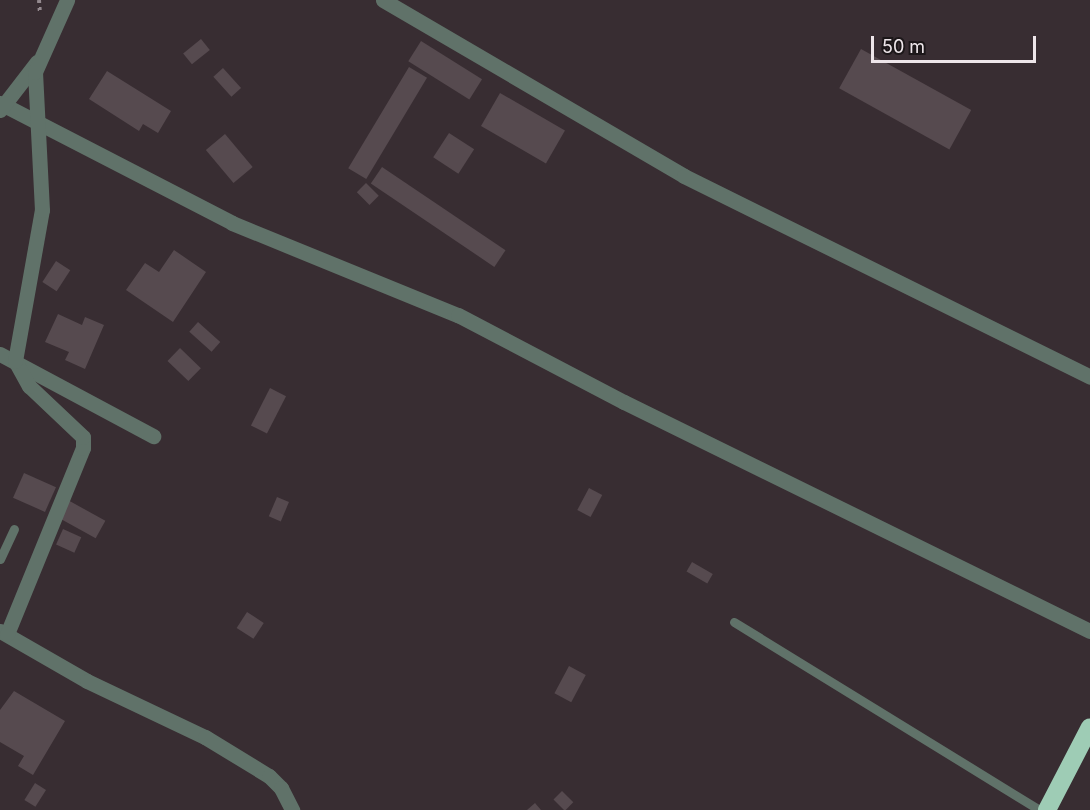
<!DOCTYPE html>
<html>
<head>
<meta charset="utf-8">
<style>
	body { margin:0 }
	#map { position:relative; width:1090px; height:810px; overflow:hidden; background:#382d32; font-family:Inter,sans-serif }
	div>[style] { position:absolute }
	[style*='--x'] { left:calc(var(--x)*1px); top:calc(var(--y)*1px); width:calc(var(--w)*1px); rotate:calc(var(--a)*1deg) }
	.building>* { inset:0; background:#564a4f; transform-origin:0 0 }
	.path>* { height:4px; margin-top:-2px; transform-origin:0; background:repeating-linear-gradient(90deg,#948a8f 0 3px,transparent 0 7.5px) }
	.lane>* { height:9px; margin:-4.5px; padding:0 4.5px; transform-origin:4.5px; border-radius:4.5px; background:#607269 }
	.street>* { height:15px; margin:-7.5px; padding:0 7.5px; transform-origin:7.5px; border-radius:7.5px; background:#607269 }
	.highway>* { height:18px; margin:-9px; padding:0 9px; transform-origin:9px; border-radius:9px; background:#9eccb5 }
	span { translate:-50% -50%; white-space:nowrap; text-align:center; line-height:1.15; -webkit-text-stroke:4.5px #1c1719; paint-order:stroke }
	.scale { position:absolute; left:871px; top:36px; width:165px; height:27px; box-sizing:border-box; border:3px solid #eee6ea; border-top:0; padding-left:8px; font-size:18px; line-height:21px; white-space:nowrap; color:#eee6ea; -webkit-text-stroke:4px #1c1719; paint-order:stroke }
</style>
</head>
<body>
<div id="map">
	<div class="building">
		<div style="left:201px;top:39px;width:14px;height:23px;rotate:51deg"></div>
		<div style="left:421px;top:41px;width:72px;height:24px;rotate:32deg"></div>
		<div style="left:861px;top:49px;width:126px;height:45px;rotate:29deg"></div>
		<div style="left:409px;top:67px;width:21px;height:118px;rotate:31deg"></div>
		<div style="left:223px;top:68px;width:27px;height:13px;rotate:48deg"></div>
		<div style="clip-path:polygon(107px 71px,171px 111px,158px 133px,143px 124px,139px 131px,89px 99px)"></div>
		<div style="left:500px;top:93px;width:75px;height:38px;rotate:30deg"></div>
		<div style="left:449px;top:133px;width:30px;height:29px;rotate:33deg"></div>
		<div style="left:225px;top:134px;width:43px;height:25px;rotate:50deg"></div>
		<div style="left:382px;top:167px;width:149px;height:20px;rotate:34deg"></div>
		<div style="left:366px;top:183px;width:18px;height:13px;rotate:45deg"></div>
		<div style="clip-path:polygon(174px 250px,206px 272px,173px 322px,126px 290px,145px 263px,159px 272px)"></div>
		<div style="left:56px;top:261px;width:17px;height:25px;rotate:33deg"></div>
		<div style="clip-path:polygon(58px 314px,82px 325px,85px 317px,104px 325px,85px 369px,65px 360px,69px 352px,45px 342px)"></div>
		<div style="left:198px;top:322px;width:30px;height:13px;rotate:42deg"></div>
		<div style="left:180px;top:348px;width:29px;height:18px;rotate:44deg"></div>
		<div style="left:270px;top:388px;width:18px;height:42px;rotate:27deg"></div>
		<div style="left:24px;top:473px;width:35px;height:27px;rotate:24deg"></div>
		<div style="left:589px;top:488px;width:15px;height:25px;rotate:28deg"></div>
		<div style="left:277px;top:497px;width:13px;height:21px;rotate:23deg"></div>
		<div style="left:66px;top:499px;width:45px;height:20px;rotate:29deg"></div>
		<div style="left:63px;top:529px;width:20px;height:17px;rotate:24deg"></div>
		<div style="left:692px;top:562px;width:24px;height:11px;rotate:30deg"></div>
		<div style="left:247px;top:612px;width:20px;height:19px;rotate:33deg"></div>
		<div style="left:569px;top:666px;width:19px;height:31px;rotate:28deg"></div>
		<div style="clip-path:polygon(14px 691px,65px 721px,33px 775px,18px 766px,24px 756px,0 742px,0 710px)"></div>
		<div style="left:35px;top:783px;width:13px;height:20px;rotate:32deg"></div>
		<div style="left:562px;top:791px;width:16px;height:12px;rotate:45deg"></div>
		<div style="clip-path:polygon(535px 803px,541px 810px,527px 810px)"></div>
	</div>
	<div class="path">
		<div style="--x:39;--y:0;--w:14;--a:86"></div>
	</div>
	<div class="lane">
		<div style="--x:0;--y:559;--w:33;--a:-65"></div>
		<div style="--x:734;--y:622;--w:358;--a:31.6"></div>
	</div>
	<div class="street">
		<div style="--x:383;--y:0;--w:349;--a:30.3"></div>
		<div style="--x:684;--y:176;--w:453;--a:26.3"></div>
		<div style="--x:0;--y:103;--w:261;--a:27.3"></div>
		<div style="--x:232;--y:223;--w:244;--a:22.2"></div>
		<div style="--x:458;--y:315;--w:187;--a:27.7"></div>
		<div style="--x:624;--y:402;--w:519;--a:26.17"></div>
		<div style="--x:0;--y:110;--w:61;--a:-52.4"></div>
		<div style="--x:0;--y:354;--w:174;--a:28.2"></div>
		<div style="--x:0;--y:631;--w:100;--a:29.9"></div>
		<div style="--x:87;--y:681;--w:131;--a:25.4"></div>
		<div style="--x:205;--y:737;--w:75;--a:31.4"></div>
		<div style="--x:269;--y:776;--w:17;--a:45"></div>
		<div style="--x:281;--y:788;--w:25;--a:63"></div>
		<div style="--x:7;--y:634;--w:201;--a:-67.8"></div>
		<div style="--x:83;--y:448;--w:11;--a:-90"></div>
		<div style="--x:83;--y:437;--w:74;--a:-136.6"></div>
		<div style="--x:29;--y:386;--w:29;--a:-119"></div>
		<div style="--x:15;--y:361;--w:153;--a:-79.9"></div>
		<div style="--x:42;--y:210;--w:138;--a:-92.9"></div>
		<div style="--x:35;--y:72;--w:79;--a:-66"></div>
	</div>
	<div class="highway">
		<div style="--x:1047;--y:810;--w:93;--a:-62.6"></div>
	</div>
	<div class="scale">50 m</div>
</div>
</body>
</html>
